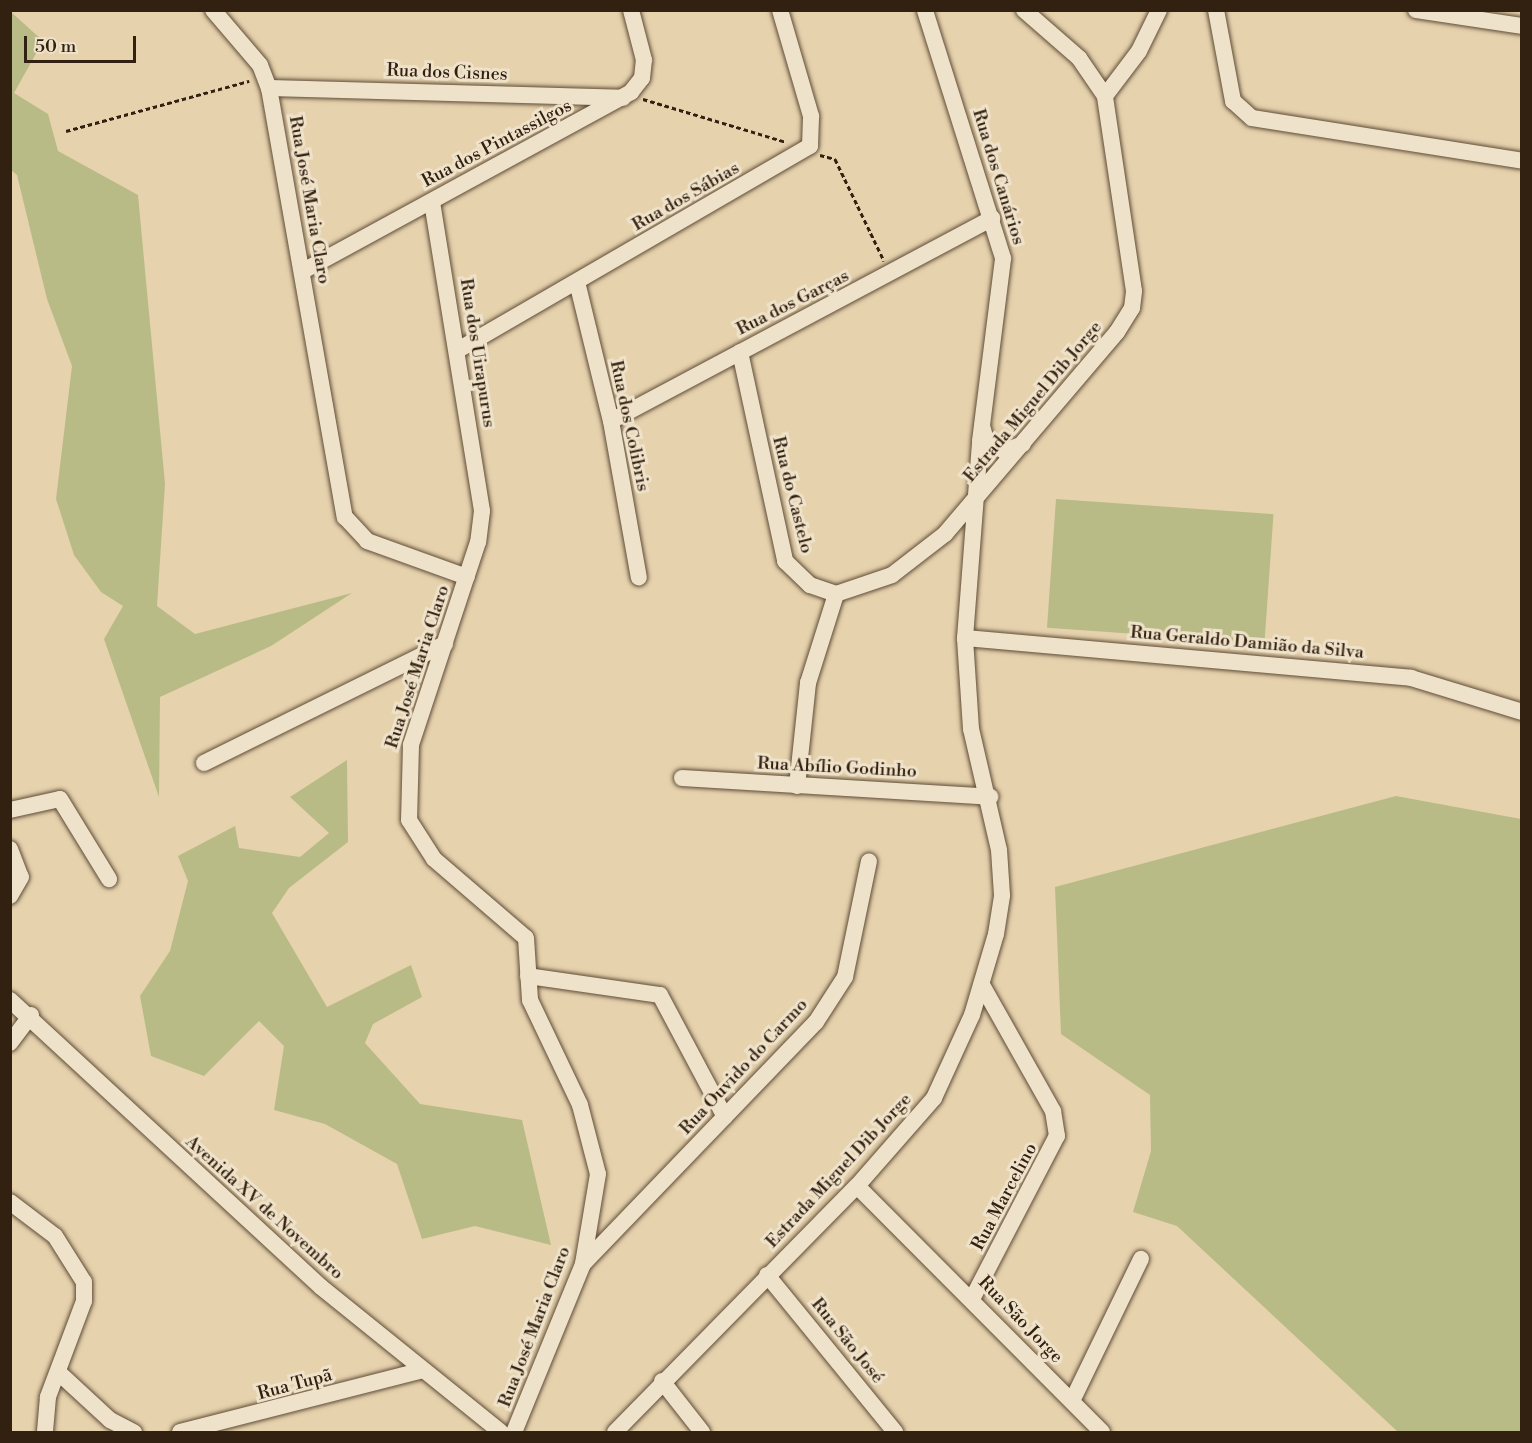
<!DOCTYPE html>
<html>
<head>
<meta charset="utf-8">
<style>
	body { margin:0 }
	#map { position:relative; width:1532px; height:1443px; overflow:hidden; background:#e6d2ad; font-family:"Libre Bodoni",serif }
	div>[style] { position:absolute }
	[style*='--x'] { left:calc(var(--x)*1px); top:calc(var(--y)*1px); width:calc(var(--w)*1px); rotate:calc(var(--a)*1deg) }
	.green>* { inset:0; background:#b9bb87; transform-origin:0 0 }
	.path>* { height:3px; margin-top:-1.5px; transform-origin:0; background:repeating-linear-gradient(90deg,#322010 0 4.5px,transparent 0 7.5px) }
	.roads { filter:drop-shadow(0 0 2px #5f4c37) drop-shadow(0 0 2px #5f4c37) }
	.minor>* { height:16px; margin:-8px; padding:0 8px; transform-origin:8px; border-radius:8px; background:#efe2ca }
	span { translate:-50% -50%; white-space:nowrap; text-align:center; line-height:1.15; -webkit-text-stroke:6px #efe2ca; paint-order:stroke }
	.street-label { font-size:18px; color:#322010 }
	.frame { position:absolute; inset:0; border:12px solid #322010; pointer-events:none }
	.scale { position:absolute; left:24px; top:36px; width:112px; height:27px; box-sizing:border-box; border:3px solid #322010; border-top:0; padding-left:8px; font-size:18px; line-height:21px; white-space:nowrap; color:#322010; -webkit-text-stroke:4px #efe2ca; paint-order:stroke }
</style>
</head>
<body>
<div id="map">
	<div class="green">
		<div style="clip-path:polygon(10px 11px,43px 41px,14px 93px,48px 114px,58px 151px,138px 195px,165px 484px,157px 606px,195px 634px,352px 593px,271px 646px,160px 697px,159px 797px,104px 639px,123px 606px,101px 592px,74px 555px,56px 499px,72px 366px,47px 299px,17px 175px,11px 170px)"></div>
		<div style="left:1056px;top:499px;width:218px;height:129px;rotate:4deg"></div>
		<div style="clip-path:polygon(347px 760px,348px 842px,289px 888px,272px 913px,327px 1007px,411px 965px,422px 997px,373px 1024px,365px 1043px,420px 1104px,522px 1120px,551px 1245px,475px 1226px,422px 1239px,397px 1164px,325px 1124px,274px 1110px,284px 1046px,259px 1021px,204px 1076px,151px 1056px,140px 996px,170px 951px,188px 881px,178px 856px,235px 826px,239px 848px,300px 857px,329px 833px,290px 797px)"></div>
		<div style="clip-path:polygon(1396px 796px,1521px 819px,1521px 1432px,1398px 1432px,1177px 1226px,1133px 1212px,1151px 1151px,1150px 1095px,1061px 1034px,1055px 887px)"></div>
	</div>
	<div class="path">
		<div style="--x:643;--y:99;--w:149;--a:16.7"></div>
		<div style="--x:66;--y:131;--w:190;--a:-15.3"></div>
		<div style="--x:820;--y:155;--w:16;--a:15"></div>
		<div style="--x:835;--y:159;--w:113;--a:64.3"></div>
	</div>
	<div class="roads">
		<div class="minor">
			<div style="--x:213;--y:10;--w:72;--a:49.5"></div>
			<div style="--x:260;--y:65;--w:25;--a:69"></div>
			<div style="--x:269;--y:88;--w:436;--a:80"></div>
			<div style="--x:345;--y:517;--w:33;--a:47"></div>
			<div style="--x:367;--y:541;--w:106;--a:19.8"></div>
			<div style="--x:1216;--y:10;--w:93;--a:79.4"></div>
			<div style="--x:1233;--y:101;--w:25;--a:42"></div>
			<div style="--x:1252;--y:118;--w:273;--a:9"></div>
			<div style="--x:1416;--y:10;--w:107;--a:8.6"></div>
			<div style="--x:269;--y:88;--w:354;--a:1.6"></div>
			<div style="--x:1105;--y:96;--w:56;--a:-52.9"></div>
			<div style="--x:1139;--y:51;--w:46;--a:-64"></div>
			<div style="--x:432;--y:202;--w:313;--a:80.8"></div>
			<div style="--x:482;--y:511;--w:31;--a:97"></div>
			<div style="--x:478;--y:542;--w:214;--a:108.3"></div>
			<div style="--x:411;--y:745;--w:75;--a:91.5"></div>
			<div style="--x:409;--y:820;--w:46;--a:57.3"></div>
			<div style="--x:434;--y:859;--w:121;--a:40.7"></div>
			<div style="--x:526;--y:938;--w:62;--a:86.3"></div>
			<div style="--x:530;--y:1000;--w:116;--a:64.5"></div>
			<div style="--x:580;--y:1105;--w:71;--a:75.4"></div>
			<div style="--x:598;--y:1174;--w:91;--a:99.5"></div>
			<div style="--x:583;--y:1264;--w:182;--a:112.3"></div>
			<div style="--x:303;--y:271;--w:374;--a:-28.6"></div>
			<div style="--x:631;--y:92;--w:18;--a:-52"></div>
			<div style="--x:642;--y:78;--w:18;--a:-84"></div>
			<div style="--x:644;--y:60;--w:52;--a:-104.6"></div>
			<div style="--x:577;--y:282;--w:143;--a:76.3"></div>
			<div style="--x:611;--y:421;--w:159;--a:79.9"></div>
			<div style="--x:458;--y:350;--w:407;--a:-30.1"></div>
			<div style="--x:810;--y:146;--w:30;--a:-88"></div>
			<div style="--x:811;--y:116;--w:110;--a:-106.3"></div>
			<div style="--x:740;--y:352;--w:214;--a:77.8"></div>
			<div style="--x:785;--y:561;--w:35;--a:44"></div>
			<div style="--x:810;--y:585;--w:28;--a:19"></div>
			<div style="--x:836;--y:594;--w:59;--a:-18.7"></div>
			<div style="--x:892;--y:575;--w:67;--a:-37.7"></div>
			<div style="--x:945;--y:534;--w:265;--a:-49.6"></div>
			<div style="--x:1117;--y:332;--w:28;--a:-58"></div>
			<div style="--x:1132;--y:308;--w:17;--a:-83"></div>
			<div style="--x:1134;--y:291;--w:197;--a:-98.5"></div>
			<div style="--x:1105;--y:96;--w:46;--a:-124.4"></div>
			<div style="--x:1079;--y:58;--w:73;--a:-138.9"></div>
			<div style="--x:611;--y:421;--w:432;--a:-28"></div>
			<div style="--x:982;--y:426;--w:15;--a:74"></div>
			<div style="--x:986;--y:440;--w:21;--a:31"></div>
			<div style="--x:1004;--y:451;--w:20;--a:-20"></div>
			<div style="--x:965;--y:638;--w:448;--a:5.1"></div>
			<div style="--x:1411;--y:678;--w:116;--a:17"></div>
			<div style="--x:204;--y:763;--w:269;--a:-26.3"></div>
			<div style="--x:682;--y:778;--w:309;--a:3.5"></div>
			<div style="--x:797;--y:786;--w:104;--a:-83.9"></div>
			<div style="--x:808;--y:683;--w:93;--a:-72.5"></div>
			<div style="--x:10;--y:810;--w:51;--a:-12.4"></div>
			<div style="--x:60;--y:799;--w:94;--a:58.5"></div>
			<div style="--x:10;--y:849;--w:30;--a:69"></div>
			<div style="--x:21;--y:877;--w:22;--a:120"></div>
			<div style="--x:528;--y:976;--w:133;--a:8.2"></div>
			<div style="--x:660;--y:995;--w:138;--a:62"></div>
			<div style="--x:10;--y:1000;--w:423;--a:42.7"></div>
			<div style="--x:321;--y:1287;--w:231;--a:38.9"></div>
			<div style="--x:10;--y:1043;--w:35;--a:-53"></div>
			<div style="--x:857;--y:1186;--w:347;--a:45.1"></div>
			<div style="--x:10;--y:1202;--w:56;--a:37.1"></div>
			<div style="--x:55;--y:1236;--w:54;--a:57.8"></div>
			<div style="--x:84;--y:1282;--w:19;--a:90"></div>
			<div style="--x:84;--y:1301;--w:103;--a:110.6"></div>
			<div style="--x:48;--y:1397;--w:35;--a:95"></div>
			<div style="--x:583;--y:1264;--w:336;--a:-46.1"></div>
			<div style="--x:816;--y:1022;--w:54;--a:-57.2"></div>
			<div style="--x:845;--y:977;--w:118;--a:-78.3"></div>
			<div style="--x:767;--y:1275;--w:203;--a:50.8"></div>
			<div style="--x:972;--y:1299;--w:184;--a:-62.5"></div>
			<div style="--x:1057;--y:1136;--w:25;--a:-99"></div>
			<div style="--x:1053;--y:1111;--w:145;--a:-119.4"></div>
			<div style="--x:58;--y:1372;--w:71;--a:42.7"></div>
			<div style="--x:110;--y:1420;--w:27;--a:27"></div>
			<div style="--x:662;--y:1381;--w:65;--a:51.9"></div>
			<div style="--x:1072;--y:1401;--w:158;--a:-64.1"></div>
			<div style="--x:180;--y:1432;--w:248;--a:-14.3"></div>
			<div style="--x:615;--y:1432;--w:345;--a:-45.5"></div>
			<div style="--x:857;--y:1186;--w:117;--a:-48.8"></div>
			<div style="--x:934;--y:1098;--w:91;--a:-65.4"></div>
			<div style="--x:972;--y:1015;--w:84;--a:-73.5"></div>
			<div style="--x:996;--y:934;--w:39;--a:-81"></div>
			<div style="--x:1002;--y:895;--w:45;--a:-93.8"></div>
			<div style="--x:999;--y:850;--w:124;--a:-103"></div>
			<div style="--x:971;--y:729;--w:91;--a:-93.8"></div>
			<div style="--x:965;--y:638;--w:198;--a:-85.6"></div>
			<div style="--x:980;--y:441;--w:184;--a:-82.8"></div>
			<div style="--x:1003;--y:258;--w:260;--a:-107.5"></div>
		</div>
	</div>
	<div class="street-label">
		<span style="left:447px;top:73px;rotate:2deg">Rua dos Cisnes</span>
		<span style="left:497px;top:144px;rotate:-28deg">Rua dos Pintassilgos</span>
		<span style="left:998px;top:177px;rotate:73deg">Rua dos Canários</span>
		<span style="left:686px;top:197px;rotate:-30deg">Rua dos Sábias</span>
		<span style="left:309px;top:200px;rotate:80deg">Rua José Maria Claro</span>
		<span style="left:793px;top:303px;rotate:-27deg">Rua dos Garças</span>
		<span style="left:477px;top:353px;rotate:81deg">Rua dos Uirapurus</span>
		<span style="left:1033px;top:402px;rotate:-50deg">Estrada Miguel Dib Jorge</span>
		<span style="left:629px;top:426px;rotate:78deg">Rua dos Colibris</span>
		<span style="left:792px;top:495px;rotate:76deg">Rua do Castelo</span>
		<span style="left:1247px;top:643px;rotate:5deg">Rua Geraldo Damião da Silva</span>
		<span style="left:418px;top:667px;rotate:-72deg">Rua José Maria Claro</span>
		<span style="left:837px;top:768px;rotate:3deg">Rua Abílio Godinho</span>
		<span style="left:744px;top:1067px;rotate:-47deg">Rua Ouvido do Carmo</span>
		<span style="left:839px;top:1171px;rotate:-47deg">Estrada Miguel Dib Jorge</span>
		<span style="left:1005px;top:1197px;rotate:-62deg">Rua Marcelino</span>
		<span style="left:264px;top:1208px;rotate:42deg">Avenida XV de Novembro</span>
		<span style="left:1020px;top:1320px;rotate:46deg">Rua São Jorge</span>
		<span style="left:535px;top:1327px;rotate:-69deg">Rua José Maria Claro</span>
		<span style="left:847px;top:1341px;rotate:51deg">Rua São José</span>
		<span style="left:295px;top:1385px;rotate:-15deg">Rua Tupã</span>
	</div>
	<div class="frame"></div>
	<div class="scale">50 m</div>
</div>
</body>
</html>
